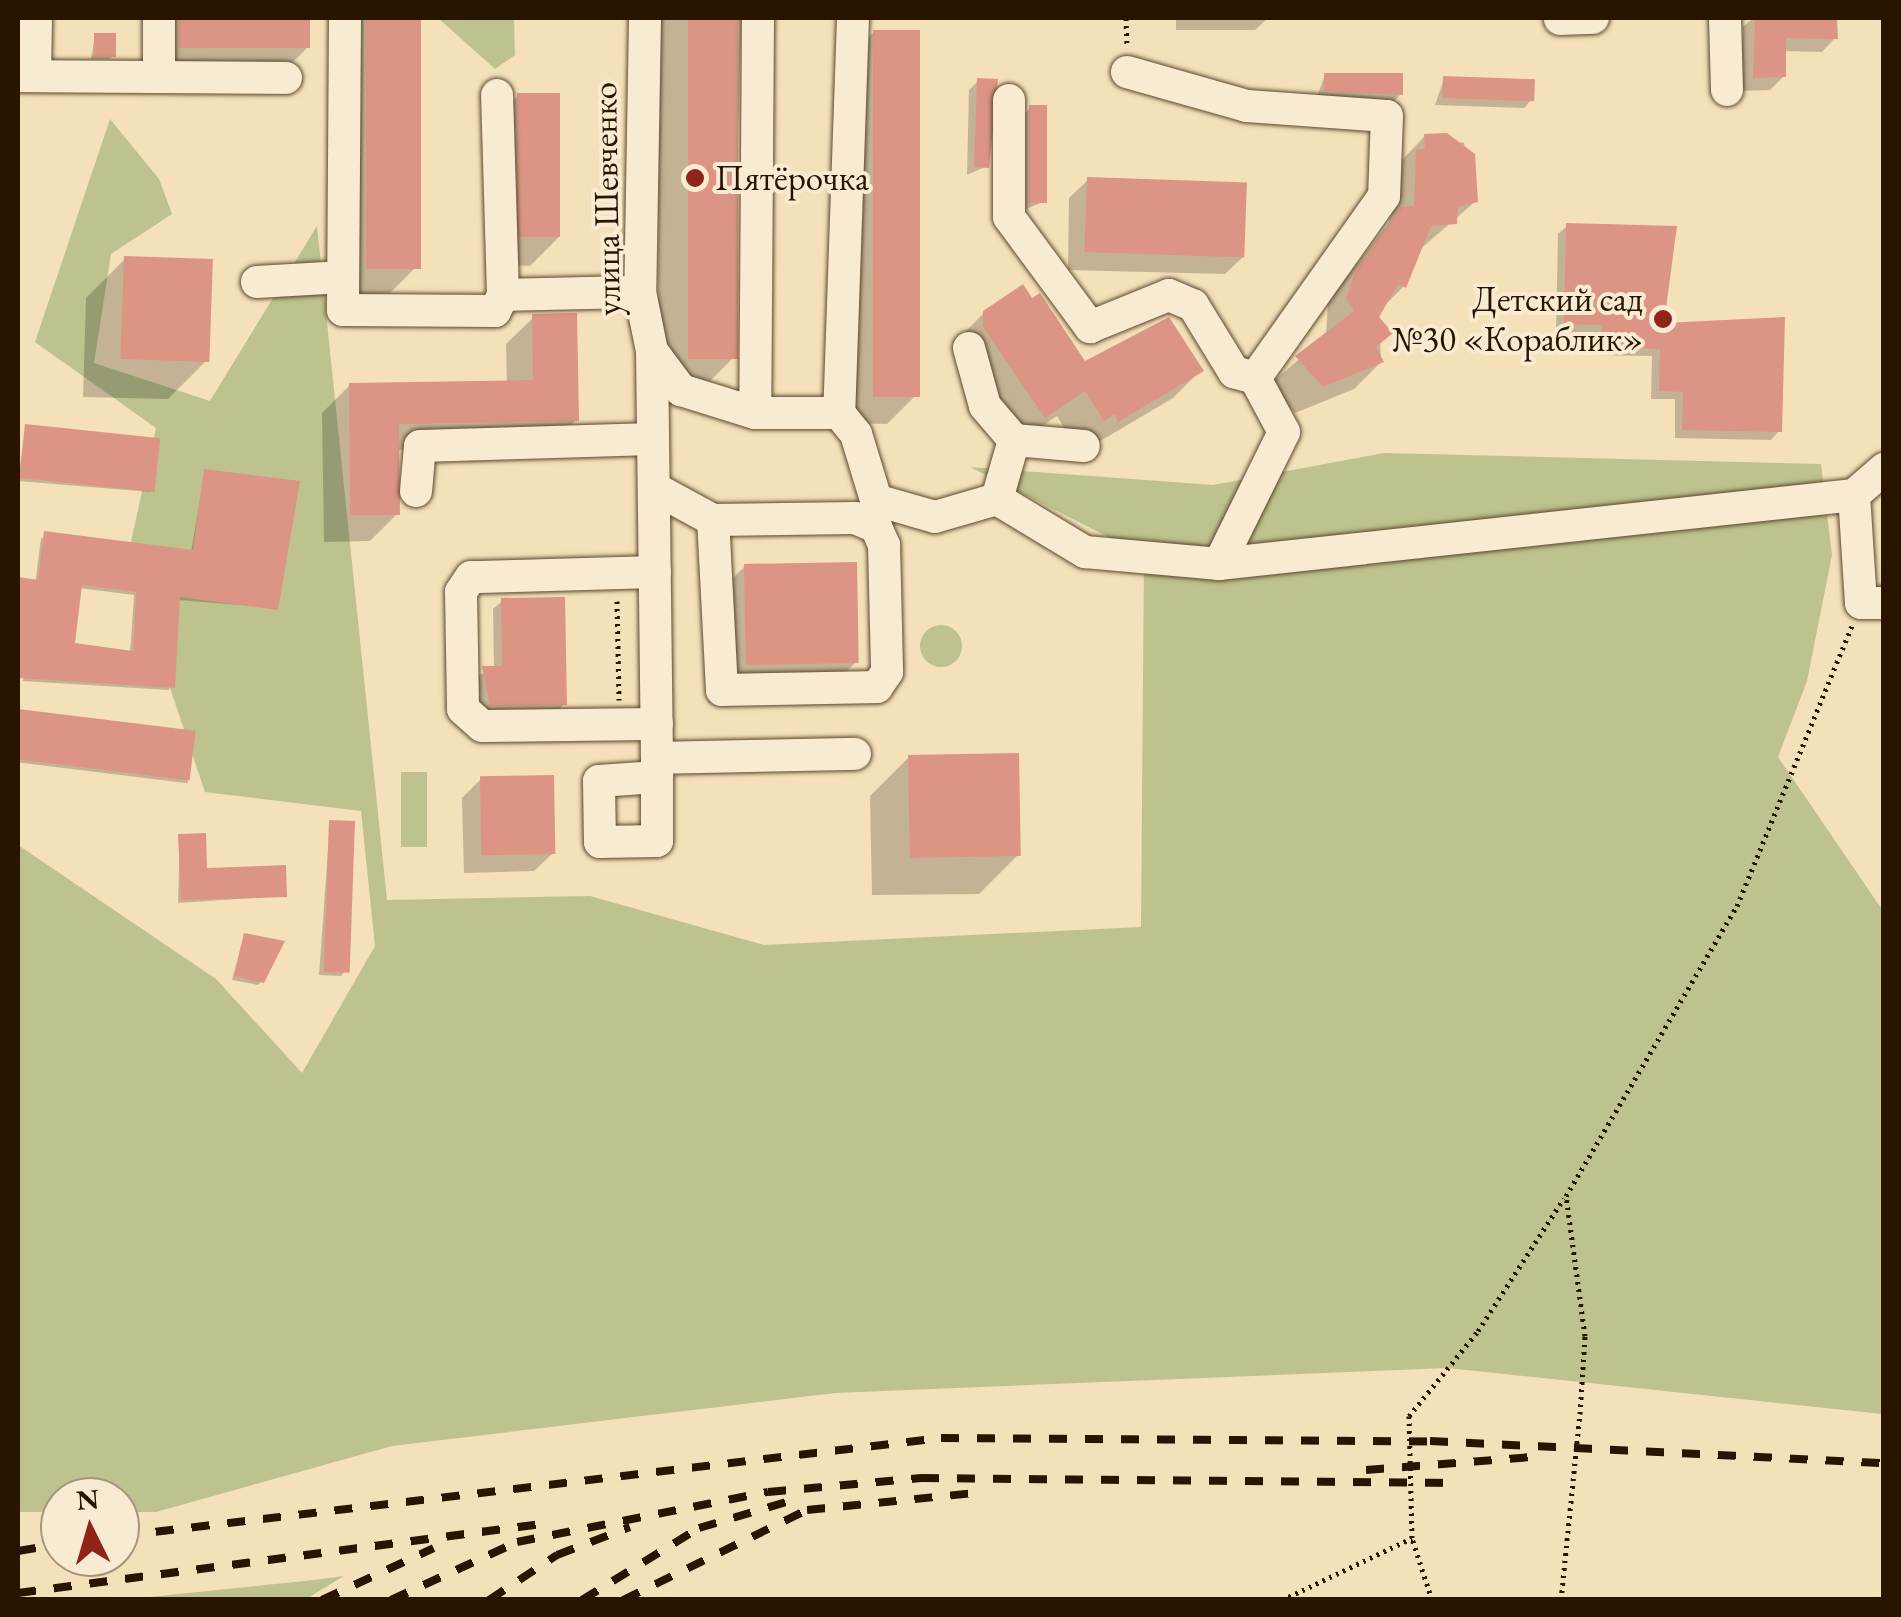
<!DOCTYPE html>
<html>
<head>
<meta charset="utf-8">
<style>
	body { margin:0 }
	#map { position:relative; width:1901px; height:1617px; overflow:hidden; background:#f4e0b9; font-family:"EB Garamond",serif }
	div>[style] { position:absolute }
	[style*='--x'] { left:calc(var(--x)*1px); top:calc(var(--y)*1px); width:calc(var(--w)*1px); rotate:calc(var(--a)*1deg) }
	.green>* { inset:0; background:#bdc28e; transform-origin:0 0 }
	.round { border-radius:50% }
	.shadow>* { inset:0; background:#0003; transform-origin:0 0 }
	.building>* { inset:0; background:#dc9584; transform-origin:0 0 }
	.path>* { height:5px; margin-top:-2.5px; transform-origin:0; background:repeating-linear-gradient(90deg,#291400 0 2.5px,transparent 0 7.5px) }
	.roads { filter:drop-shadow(0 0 2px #5c472e) drop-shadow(0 0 2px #5c472e) }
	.minor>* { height:32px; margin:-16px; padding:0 16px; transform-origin:16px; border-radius:16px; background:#f8ebd2 }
	.rail>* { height:8px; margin-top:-4px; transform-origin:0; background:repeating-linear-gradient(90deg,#291400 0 18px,transparent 0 36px) }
	.path-bridge>* { height:5px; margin-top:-2.5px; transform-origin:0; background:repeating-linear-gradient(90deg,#291400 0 2.5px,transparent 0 7.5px) }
	.dots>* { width:28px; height:28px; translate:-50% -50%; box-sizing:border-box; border:5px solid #f8ebd2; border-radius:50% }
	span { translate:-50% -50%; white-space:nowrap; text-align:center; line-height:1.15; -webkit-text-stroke:8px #f8ebd2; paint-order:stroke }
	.poi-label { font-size:35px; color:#291400 }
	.left { translate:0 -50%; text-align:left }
	.right { translate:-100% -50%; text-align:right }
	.street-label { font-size:35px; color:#291400 }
	.frame { position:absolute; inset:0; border:20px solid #291400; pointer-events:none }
	.north { position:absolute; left:40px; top:1477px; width:100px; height:100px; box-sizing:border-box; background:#f8ebd2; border:2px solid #a5957e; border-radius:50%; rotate:355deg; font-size:28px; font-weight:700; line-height:40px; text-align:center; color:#291400 }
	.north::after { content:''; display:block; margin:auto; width:35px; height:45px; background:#8f2418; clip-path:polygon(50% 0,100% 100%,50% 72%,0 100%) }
</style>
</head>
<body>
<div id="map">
	<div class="green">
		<div style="clip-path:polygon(438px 18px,514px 18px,515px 55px,495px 69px)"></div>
		<div style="clip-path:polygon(110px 119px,159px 179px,172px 214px,111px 254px,94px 363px,210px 401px,317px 226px,387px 900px,590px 896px,764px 945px,1141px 927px,1144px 555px,970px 467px,1213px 485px,1384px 453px,1821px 464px,1832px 555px,1807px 681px,1778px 757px,1883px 911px,1883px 1414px,1447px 1368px,835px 1393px,392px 1446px,156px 1512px,120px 1512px,120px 1497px,60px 1497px,60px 1512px,18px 1512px,18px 845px,216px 979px,302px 1073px,375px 946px,361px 811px,205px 792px,127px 560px,156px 428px,35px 342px)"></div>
		<div class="round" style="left:920px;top:625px;width:42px;height:42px"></div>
		<div style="left:401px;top:772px;width:26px;height:75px"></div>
		<div style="clip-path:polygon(344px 1576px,306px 1599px,130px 1599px,314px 1580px)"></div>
	</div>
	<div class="shadow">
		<div style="clip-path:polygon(170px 18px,307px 18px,306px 49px,279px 76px,153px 75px)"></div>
		<div style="clip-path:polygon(363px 18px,419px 18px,417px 266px,390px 293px,342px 295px,339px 42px)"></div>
		<div style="clip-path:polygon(659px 18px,741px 18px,733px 358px,705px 386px,658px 386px)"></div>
		<div style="clip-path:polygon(1176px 18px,1268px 18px,1255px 30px,1176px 30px)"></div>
		<div style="clip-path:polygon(1753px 18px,1835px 18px,1835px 38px,1822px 52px,1784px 51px,1784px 76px,1770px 90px,1740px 91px,1743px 27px)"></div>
		<div style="clip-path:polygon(874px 32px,915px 396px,887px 424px,839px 423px,846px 60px)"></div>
		<div style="clip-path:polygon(95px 35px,114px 56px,110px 59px,91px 59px)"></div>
		<div style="clip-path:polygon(1325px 75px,1401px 94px,1392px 103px,1316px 99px)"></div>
		<div style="clip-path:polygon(1444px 79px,1532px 99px,1524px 108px,1435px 105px)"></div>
		<div style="clip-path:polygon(978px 81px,987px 166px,967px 175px,969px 90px)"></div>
		<div style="clip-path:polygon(518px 96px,558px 238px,530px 266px,495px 264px,490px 123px)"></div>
		<div style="clip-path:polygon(1030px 108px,1043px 202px,1021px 211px,1021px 117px)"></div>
		<div style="clip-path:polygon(1425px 136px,1464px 143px,1476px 201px,1418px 251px,1404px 286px,1379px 311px,1381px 362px,1354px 389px,1295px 413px,1269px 385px,1326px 336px,1328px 302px,1389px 222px,1398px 164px)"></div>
		<div style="clip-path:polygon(1088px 180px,1244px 256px,1225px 274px,1068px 270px,1069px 198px)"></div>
		<div style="clip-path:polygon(1567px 226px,1779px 431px,1771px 440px,1675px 438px,1675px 399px,1651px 399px,1652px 356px,1594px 355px,1594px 333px,1556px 332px,1558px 234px)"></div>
		<div style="clip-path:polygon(125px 259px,207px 360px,168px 399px,83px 397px,86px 298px)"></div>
		<div style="clip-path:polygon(984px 313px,1084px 364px,1168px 320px,1201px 370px,1173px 398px,1090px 447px,1076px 447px,1057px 416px,1016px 444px,956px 341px)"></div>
		<div style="clip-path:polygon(534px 317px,576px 420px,549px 448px,396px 450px,397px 514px,370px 541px,324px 542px,322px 413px,350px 385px,507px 383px,506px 344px)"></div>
		<div style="clip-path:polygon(26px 426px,151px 492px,18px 481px)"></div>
		<div style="clip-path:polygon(evenodd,205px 471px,276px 608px,178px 600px,169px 690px,23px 681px,41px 538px,191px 552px,205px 471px,79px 588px,134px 595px,130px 653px,73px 645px,79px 588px)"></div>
		<div style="clip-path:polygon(745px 566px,856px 662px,817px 701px,708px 703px,706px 605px)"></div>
		<div style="clip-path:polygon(502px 601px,564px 704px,556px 713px,481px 714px,475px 677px,494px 669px,493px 609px)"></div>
		<div style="left:18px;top:711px;width:177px;height:51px;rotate:7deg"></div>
		<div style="clip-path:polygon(909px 757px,1018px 855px,979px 894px,872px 895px,870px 796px)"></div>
		<div style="clip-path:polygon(481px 779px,553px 853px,534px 871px,464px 873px,462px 798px)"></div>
		<div style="clip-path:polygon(330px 822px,344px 972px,341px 976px,319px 975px)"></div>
		<div style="clip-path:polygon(180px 837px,205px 871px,284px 896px,178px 903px)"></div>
		<div style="clip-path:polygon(244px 935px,262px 981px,258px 985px,232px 980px)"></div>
	</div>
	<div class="building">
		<div style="left:179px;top:18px;width:131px;height:30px"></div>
		<div style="left:366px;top:18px;width:55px;height:251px"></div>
		<div style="left:688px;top:18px;width:50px;height:341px"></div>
		<div style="clip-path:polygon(1755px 18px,1837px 18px,1838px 39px,1786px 38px,1786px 77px,1753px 78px)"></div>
		<div style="left:873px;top:30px;width:47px;height:367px"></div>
		<div style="left:94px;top:33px;width:22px;height:24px"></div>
		<div style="clip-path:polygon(1324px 73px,1403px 73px,1403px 95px,1324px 91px)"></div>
		<div style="left:1443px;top:76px;width:92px;height:22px;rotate:2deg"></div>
		<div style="clip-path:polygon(977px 78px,998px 79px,989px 168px,974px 167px)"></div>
		<div style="left:517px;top:93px;width:43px;height:144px"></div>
		<div style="left:1029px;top:105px;width:18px;height:98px"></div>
		<div style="clip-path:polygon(1447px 133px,1475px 154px,1478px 202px,1458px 207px,1457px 224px,1431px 226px,1406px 288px,1398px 284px,1379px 317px,1393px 333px,1376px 347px,1384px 362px,1323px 387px,1295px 356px,1354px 311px,1346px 298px,1355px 272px,1401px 207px,1414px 206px,1416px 149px,1425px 149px,1424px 134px)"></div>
		<div style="left:1087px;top:177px;width:160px;height:75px;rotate:2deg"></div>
		<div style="clip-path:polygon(1566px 223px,1677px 226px,1664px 323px,1785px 317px,1782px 432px,1682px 430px,1683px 392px,1659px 391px,1660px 349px,1601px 347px,1602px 325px,1564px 324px)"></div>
		<div style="left:124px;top:256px;width:89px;height:103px;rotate:2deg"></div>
		<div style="clip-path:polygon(1023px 284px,1032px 298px,1040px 293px,1085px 361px,1169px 317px,1204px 371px,1118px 422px,1115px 414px,1104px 421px,1085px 391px,1045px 418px,983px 327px,983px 311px)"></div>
		<div style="clip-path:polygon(577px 313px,579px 421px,399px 424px,400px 515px,350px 515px,349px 383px,533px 380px,532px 314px)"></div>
		<div style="left:25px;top:424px;width:136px;height:54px;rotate:6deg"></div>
		<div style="clip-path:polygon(evenodd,204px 469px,300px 481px,278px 610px,180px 597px,175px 688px,18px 678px,18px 577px,38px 580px,44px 531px,193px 550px,204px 469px,82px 585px,136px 592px,133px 651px,75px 643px,82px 585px)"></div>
		<div style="left:857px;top:562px;width:101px;height:113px;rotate:89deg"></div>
		<div style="clip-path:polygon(565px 597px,567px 705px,490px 706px,482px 666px,502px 666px,501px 598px)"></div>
		<div style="left:18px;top:709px;width:179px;height:50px;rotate:7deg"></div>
		<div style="left:1019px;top:753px;width:103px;height:111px;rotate:89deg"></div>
		<div style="left:554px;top:775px;width:79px;height:74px;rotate:89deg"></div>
		<div style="left:329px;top:820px;width:26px;height:152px;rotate:2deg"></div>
		<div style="clip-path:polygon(206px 833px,207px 868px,286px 865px,287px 897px,181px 900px,178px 834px)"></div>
		<div style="clip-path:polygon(244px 933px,285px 941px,264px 983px,234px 976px)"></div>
	</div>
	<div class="path">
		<div style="--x:1126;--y:18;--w:26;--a:88"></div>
		<div style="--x:617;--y:601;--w:99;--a:88.8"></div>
		<div style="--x:1580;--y:1414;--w:78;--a:-86.3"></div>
		<div style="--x:1585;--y:1336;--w:141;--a:-97.7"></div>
		<div style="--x:1566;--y:1196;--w:337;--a:-59.5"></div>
		<div style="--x:1737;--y:906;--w:303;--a:-67.7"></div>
		<div style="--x:1282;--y:1600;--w:144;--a:-25.5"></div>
		<div style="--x:1432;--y:1600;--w:65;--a:-107.9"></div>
		<div style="--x:1412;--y:1538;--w:122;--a:-91.4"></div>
		<div style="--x:1409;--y:1416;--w:109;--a:-50.9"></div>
		<div style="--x:1478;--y:1331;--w:158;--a:-57.1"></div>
	</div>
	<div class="roads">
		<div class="minor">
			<div style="--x:345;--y:18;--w:292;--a:90.4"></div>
			<div style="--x:343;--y:310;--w:152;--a:0.4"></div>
			<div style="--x:495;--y:311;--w:18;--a:-63"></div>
			<div style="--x:503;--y:295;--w:200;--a:-91.7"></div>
			<div style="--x:645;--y:18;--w:274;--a:91"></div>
			<div style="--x:640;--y:292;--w:60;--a:78.5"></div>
			<div style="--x:652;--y:351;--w:426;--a:89.3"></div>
			<div style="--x:657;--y:777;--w:58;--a:176.1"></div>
			<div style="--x:599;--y:781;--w:61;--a:89.1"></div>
			<div style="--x:600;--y:842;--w:57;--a:-1"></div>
			<div style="--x:657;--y:841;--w:64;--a:-90"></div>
			<div style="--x:758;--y:18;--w:395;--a:90.4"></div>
			<div style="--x:755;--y:413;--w:84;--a:0"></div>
			<div style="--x:853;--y:18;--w:395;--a:92"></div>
			<div style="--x:839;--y:413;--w:27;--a:51"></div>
			<div style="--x:856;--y:434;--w:69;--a:73.1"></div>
			<div style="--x:876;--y:500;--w:61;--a:16.1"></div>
			<div style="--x:935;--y:517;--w:65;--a:-16.2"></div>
			<div style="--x:997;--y:499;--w:103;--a:31.1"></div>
			<div style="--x:1085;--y:552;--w:135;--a:5.1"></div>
			<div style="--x:1219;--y:564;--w:639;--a:-6.2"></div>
			<div style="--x:1854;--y:495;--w:40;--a:-41"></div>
			<div style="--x:1725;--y:18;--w:72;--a:88.4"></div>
			<div style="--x:1560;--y:19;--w:33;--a:-2"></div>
			<div style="--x:1127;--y:72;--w:125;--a:15.8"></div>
			<div style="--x:1247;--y:106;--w:140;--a:4.1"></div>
			<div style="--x:1387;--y:116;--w:80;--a:92.1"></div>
			<div style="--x:1384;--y:196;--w:223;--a:125.3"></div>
			<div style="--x:1255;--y:378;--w:61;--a:61.8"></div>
			<div style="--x:1284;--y:432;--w:147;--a:116.2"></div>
			<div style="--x:18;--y:76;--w:268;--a:0.4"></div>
			<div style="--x:35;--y:76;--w:58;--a:-89"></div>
			<div style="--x:159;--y:77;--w:59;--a:-90"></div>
			<div style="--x:1009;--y:100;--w:117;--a:90"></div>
			<div style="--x:1009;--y:217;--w:137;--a:53.6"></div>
			<div style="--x:1090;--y:327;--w:85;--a:-22.1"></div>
			<div style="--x:1169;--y:295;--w:26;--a:23"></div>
			<div style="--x:1193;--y:305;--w:79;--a:58.5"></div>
			<div style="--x:1234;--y:372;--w:22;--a:16"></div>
			<div style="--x:257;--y:282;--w:86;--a:-3.3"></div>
			<div style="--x:503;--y:295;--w:137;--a:-1.3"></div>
			<div style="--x:969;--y:348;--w:60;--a:74.6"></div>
			<div style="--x:985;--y:406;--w:45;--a:49.5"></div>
			<div style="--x:1014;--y:440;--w:70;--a:4.9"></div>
			<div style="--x:652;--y:351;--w:49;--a:53.4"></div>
			<div style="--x:681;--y:390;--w:77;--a:17.3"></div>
			<div style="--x:654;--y:488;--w:67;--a:28.5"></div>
			<div style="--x:713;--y:520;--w:142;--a:-0.8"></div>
			<div style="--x:855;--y:518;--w:23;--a:23"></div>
			<div style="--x:876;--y:527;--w:20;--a:66"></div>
			<div style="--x:884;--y:545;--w:127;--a:88.6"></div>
			<div style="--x:887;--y:672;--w:18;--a:124"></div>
			<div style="--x:877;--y:687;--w:155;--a:178.9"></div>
			<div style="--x:722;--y:690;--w:170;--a:-93"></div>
			<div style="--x:416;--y:491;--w:45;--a:-84.9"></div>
			<div style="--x:420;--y:446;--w:233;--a:-1.7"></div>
			<div style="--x:1854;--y:495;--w:108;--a:86.3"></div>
			<div style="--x:1861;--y:603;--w:23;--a:0"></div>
			<div style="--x:997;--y:499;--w:61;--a:-73.9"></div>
			<div style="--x:655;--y:572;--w:184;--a:178.4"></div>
			<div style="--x:471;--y:577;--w:18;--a:124"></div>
			<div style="--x:461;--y:592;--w:117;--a:89"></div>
			<div style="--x:463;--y:709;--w:25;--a:42"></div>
			<div style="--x:482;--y:726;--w:175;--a:-0.7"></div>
			<div style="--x:657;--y:758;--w:198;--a:-1.2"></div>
		</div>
	</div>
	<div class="rail">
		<div style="--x:1366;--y:1470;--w:165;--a:-4.5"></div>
		<div style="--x:120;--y:1536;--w:827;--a:-6.81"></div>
		<div style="--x:941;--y:1438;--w:489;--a:0.4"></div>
		<div style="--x:1430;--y:1441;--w:455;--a:2.8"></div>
		<div style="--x:18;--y:1551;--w:43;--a:-9.5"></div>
		<div style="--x:18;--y:1593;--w:536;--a:-7.51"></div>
		<div style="--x:322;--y:1600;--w:123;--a:-24.9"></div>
		<div style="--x:391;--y:1600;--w:139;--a:-24.7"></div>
		<div style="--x:517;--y:1542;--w:256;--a:-11.3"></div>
		<div style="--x:768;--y:1492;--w:154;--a:-5.2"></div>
		<div style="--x:921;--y:1478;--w:537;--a:0.53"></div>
		<div style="--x:489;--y:1600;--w:82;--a:-33.5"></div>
		<div style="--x:557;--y:1555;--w:78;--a:-21"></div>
		<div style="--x:582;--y:1600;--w:137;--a:-31.6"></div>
		<div style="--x:699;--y:1528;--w:98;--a:-16.6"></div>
		<div style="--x:623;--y:1600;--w:205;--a:-26.1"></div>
		<div style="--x:807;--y:1510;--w:177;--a:-5.8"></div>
	</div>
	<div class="path-bridge">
		<div style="--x:1561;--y:1600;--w:187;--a:-84.2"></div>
	</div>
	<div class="dots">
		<div style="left:695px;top:178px;background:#8f2418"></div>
		<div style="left:1663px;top:319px;background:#8f2418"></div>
	</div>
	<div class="poi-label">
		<span class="left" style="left:715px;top:178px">Пятёрочка</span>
		<span class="right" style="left:1643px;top:319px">Детский сад<br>№30 «Кораблик»</span>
	</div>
	<div class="street-label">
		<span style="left:606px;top:199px;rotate:-91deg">улица Шевченко</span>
	</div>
	<div class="frame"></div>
	<div class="north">N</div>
</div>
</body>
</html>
